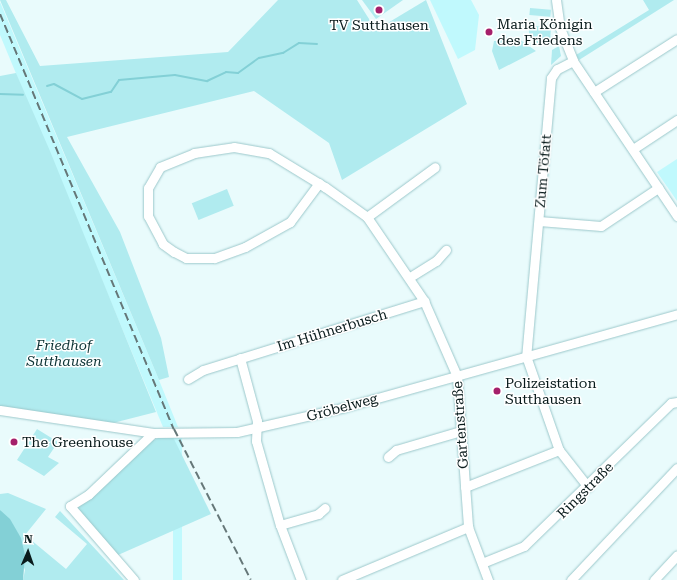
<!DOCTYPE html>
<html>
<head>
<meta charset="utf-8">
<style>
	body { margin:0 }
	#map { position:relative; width:677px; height:580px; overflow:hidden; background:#e9fbfc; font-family:"Roboto Serif",serif }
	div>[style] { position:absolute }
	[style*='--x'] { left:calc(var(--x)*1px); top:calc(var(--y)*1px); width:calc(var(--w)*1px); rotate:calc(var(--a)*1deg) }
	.built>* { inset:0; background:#c0f9fd; transform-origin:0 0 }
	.green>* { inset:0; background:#b0ebef; transform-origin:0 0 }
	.water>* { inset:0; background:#83d0d6 }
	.stream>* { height:2px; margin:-1px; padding:0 1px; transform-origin:1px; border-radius:1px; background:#83d0d6 }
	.roads { filter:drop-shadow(0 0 1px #9cc8cb) drop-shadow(0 0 1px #9cc8cb) }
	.minor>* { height:9px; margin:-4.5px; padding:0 4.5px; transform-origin:4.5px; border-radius:4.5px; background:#fff }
	.rail>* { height:2px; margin-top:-1px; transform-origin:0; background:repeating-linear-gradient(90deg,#657778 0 8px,transparent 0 12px) }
	.dots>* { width:11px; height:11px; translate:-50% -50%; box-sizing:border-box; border:2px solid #fff; border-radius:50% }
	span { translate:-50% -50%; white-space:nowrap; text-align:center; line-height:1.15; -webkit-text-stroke:3px #fff; paint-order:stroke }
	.poi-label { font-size:14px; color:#091b1c }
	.left { translate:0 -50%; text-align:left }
	.street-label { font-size:14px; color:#091b1c }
	.park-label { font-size:14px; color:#0d3436; font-style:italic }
	.north { position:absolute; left:8px; top:532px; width:40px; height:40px; -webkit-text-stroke:3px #fff; paint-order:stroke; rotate:2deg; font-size:11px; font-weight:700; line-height:16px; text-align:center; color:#091b1c }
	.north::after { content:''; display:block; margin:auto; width:14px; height:18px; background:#091b1c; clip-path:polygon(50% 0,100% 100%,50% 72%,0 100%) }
</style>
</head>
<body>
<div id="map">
	<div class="built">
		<div style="clip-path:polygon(430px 0,471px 0,479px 15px,475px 50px,458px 59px)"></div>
		<div style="clip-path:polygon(0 2px,159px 380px,178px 427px,163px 427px,0 35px)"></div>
		<div style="clip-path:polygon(677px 159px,677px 201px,657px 172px)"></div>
		<div style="left:173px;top:437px;width:9px;height:160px"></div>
	</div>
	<div class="green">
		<div style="clip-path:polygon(0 0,6px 0,40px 66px,228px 52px,278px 0,357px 0,376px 30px,426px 0,467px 104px,342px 180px,329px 143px,254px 91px,67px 137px,120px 232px,161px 338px,169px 377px,159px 380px)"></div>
		<div style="clip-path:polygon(362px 0,403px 0,376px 19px)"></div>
		<div style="clip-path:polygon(643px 0,674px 0,579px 60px,576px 55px,649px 10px)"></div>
		<div style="left:530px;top:8px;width:21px;height:7px;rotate:5deg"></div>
		<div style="clip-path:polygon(528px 25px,551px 28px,550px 42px,543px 46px,530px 39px)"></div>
		<div style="clip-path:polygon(502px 37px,519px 39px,536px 51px,499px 70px,492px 51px,494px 41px,501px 41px)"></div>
		<div style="clip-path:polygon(559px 46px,561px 56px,551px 65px,552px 50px)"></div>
		<div style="clip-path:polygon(16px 73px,50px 151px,156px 412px,109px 424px,0 408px,0 76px)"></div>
		<div style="left:227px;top:189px;width:18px;height:38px;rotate:68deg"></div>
		<div style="clip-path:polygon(37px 429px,58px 442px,48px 457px,59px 463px,44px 476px,17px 460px)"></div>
		<div style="clip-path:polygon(163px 436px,173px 437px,211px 514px,118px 555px,76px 507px,149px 442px)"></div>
		<div style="clip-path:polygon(8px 493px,46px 509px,25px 535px,66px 569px,87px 544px,55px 517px,60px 511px,124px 580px,23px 580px,25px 570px,0 510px,0 494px)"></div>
	</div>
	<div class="water">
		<div style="clip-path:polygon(0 510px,10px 519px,21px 538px,25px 555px,23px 580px,0 580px)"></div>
	</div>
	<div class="stream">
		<div style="--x:47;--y:86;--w:7;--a:-16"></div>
		<div style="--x:54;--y:84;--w:32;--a:28"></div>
		<div style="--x:82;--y:99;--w:30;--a:-14"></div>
		<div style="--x:111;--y:92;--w:14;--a:-56"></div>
		<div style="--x:119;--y:80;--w:56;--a:-5.1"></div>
		<div style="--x:175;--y:75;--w:33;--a:11"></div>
		<div style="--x:207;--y:81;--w:21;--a:-25"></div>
		<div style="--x:226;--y:72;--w:12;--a:5"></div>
		<div style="--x:238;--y:73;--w:26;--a:-36"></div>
		<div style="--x:259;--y:58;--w:25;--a:-12"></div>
		<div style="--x:283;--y:53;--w:19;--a:-32"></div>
		<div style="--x:299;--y:43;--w:18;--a:3"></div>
		<div style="--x:0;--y:94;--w:23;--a:2"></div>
	</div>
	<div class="roads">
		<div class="minor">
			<div style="--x:556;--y:0;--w:28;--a:82"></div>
			<div style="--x:560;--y:28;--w:35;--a:68"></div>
			<div style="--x:573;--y:61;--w:187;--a:56.1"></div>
			<div style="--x:573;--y:61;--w:18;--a:153"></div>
			<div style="--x:557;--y:69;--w:11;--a:124"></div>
			<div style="--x:551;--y:78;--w:279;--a:95.1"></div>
			<div style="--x:526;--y:356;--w:100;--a:70.7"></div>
			<div style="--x:559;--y:450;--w:47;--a:51.9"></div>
			<div style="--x:594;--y:92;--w:98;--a:-32.6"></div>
			<div style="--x:633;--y:149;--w:53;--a:-33.4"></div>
			<div style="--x:319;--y:183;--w:49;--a:126.6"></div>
			<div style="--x:290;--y:222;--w:51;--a:150.9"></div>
			<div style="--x:245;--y:247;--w:33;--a:160"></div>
			<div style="--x:214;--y:258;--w:28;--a:180"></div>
			<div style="--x:186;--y:258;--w:13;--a:-153"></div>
			<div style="--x:174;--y:252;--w:14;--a:-144"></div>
			<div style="--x:163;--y:244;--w:32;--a:-118"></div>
			<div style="--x:148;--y:216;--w:28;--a:-90"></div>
			<div style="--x:148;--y:188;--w:24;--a:-60"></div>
			<div style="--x:160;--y:167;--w:37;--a:-22"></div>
			<div style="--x:194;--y:153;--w:40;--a:-8.5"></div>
			<div style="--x:234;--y:147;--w:36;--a:10"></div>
			<div style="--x:269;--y:153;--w:66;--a:31.3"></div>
			<div style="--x:325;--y:187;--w:52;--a:35.5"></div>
			<div style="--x:367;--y:217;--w:102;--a:55.8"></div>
			<div style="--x:424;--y:301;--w:82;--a:66.3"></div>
			<div style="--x:457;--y:376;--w:151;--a:85.8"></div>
			<div style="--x:468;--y:527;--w:57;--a:69.3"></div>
			<div style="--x:367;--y:217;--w:84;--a:-36.3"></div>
			<div style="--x:539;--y:221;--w:62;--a:4.6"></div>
			<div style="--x:601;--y:226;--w:69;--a:-33.7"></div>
			<div style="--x:410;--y:277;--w:31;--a:-32"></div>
			<div style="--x:436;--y:261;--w:15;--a:-48"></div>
			<div style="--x:240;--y:358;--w:65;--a:74.9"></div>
			<div style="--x:257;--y:421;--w:20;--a:93"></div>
			<div style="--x:256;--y:441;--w:87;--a:74.1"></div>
			<div style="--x:280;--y:525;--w:59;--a:69.1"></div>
			<div style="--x:188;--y:379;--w:17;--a:-31"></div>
			<div style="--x:203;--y:370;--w:232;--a:-17.3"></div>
			<div style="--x:0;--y:410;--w:155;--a:8.5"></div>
			<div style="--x:153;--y:433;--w:84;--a:-0.7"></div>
			<div style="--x:237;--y:432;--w:111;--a:-13"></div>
			<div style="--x:345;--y:407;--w:345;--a:-15.6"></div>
			<div style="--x:388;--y:457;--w:11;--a:-41"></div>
			<div style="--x:396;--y:450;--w:68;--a:-16.3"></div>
			<div style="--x:465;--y:487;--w:101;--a:-21.5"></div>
			<div style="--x:280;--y:525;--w:40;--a:-16"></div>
			<div style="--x:318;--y:514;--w:9;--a:-41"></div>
			<div style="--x:482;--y:563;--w:45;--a:-22"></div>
			<div style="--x:524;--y:546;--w:205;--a:-44.2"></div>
			<div style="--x:671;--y:403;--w:6;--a:-9"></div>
			<div style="--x:134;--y:580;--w:98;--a:-130.9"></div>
			<div style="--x:70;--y:506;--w:22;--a:-32"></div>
			<div style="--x:89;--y:494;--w:88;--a:-43.6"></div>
			<div style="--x:342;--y:580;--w:137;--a:-22.8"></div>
			<div style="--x:571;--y:580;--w:154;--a:-46.6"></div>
			<div style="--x:654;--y:580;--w:34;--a:-47"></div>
		</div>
	</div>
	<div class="rail">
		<div style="--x:0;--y:14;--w:450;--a:67.3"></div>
		<div style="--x:174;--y:429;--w:169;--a:63"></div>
	</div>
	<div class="dots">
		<div style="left:379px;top:10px;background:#a5206b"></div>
		<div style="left:489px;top:32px;background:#a5206b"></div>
		<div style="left:497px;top:391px;background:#a5206b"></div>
		<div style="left:14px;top:442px;background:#a5206b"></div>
	</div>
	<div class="poi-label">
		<span class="left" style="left:497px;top:32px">Maria Königin<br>des Friedens</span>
		<span style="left:379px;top:25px">TV Sutthausen</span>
		<span class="left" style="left:505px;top:391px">Polizeistation<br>Sutthausen</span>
		<span class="left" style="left:22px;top:442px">The Greenhouse</span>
	</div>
	<div class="street-label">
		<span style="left:543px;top:171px;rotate:-85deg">Zum Töfatt</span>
		<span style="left:332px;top:330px;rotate:-17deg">Im Hühnerbusch</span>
		<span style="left:342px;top:407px;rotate:-15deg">Gröbelweg</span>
		<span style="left:460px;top:425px;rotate:-94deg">Gartenstraße</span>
		<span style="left:585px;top:490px;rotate:-45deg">Ringstraße</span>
	</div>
	<div class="park-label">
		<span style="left:64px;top:353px">Friedhof<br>Sutthausen</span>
	</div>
	<div class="north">N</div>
</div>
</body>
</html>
